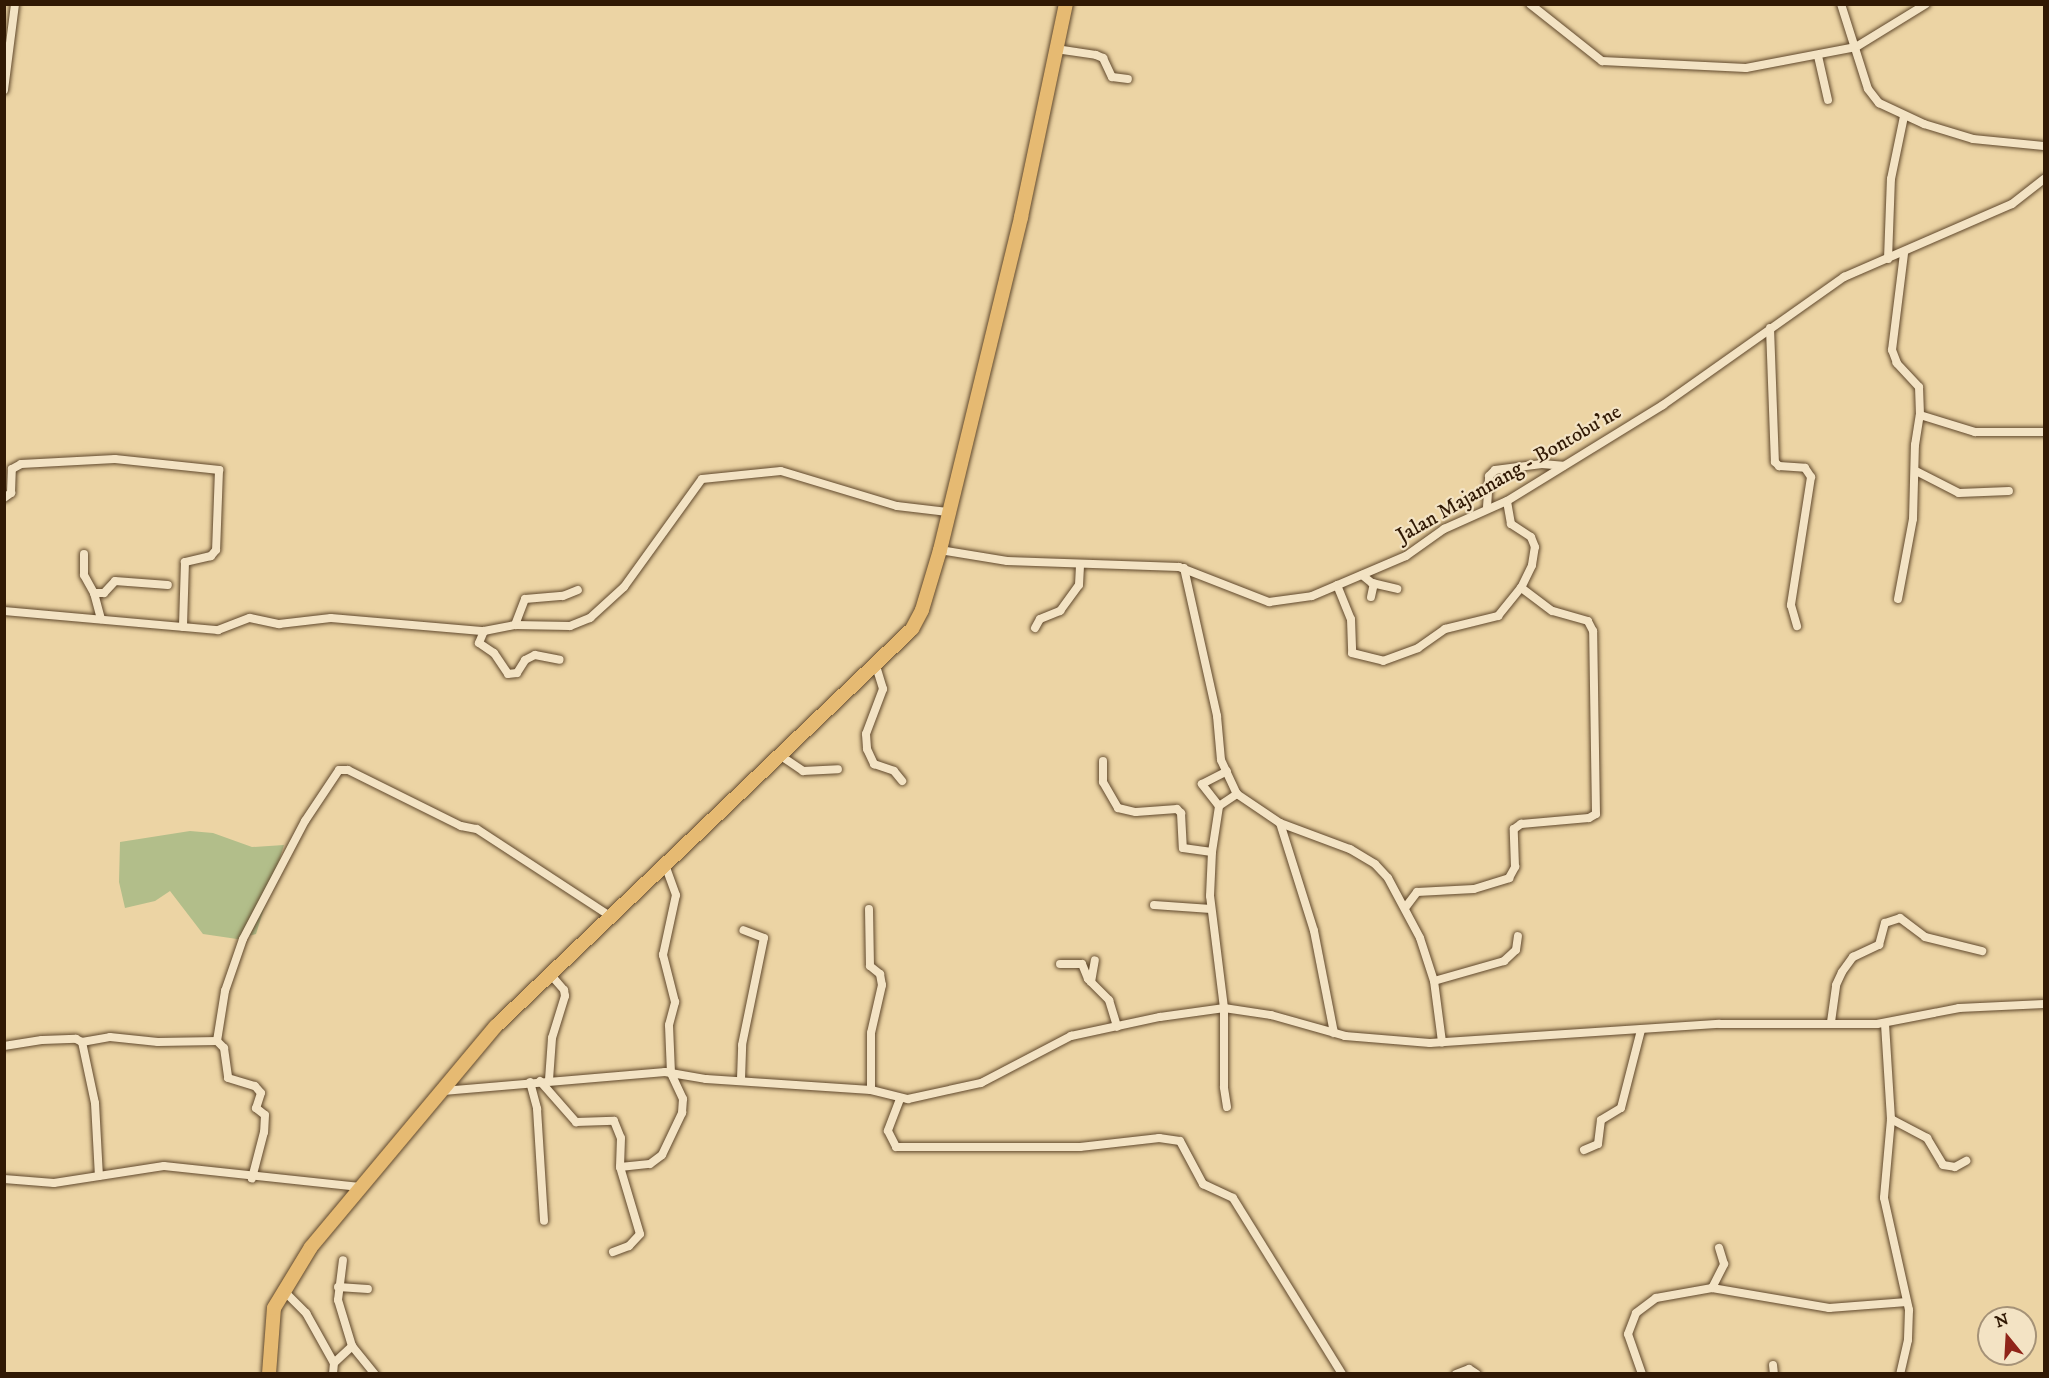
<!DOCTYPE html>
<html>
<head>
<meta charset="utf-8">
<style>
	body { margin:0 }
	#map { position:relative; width:2049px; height:1378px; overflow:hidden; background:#ecd4a4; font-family:"IM FELL DW Pica",serif }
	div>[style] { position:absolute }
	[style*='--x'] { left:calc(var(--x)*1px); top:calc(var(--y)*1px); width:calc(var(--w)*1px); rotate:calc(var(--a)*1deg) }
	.green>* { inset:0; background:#b2be8a }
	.roads { filter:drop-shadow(0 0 2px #60482c) drop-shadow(0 0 2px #60482c) }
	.minor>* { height:8px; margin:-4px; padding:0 4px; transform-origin:4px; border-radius:4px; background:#f3e3c4 }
	.primary>* { height:14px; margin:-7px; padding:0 7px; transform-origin:7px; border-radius:7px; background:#e6ba72 }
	span { translate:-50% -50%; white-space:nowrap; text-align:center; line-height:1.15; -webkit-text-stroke:4.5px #f3e3c4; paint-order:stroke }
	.street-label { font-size:21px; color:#311904 }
	.frame { position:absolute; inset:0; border:6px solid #311904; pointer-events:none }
	.north { position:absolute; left:1977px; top:1306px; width:60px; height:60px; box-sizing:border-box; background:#f3e3c4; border:2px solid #a59277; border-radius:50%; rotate:342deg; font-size:16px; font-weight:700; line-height:24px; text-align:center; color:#311904 }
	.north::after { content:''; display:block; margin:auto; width:21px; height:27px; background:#8f2418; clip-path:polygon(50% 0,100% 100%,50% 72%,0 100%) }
</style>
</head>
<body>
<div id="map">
	<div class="green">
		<div style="clip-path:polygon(190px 831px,213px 833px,252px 847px,284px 845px,256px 934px,237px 939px,203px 934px,170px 891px,155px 901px,125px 908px,119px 882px,120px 842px)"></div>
	</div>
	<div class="roads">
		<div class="minor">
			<div style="--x:1530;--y:4;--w:92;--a:38.4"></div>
			<div style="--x:1602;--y:61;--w:144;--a:2.8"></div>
			<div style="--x:1746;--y:68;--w:112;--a:-10.8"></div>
			<div style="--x:1856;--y:47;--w:82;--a:-31.6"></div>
			<div style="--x:1841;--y:4;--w:89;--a:72.4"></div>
			<div style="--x:1868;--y:89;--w:18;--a:52"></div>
			<div style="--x:1879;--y:103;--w:50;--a:25"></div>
			<div style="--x:1924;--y:124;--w:51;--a:17"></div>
			<div style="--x:1973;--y:139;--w:71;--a:5.6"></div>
			<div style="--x:1056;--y:49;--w:40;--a:8.5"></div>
			<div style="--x:1096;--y:55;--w:8;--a:23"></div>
			<div style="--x:1103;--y:58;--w:21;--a:65"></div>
			<div style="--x:1112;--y:77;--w:16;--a:7"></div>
			<div style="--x:1818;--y:56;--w:45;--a:77.2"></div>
			<div style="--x:4;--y:90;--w:87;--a:-82.7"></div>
			<div style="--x:1888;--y:259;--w:80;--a:-87.9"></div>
			<div style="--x:1891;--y:179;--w:64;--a:-78.3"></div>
			<div style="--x:1770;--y:328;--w:134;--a:87.9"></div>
			<div style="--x:1775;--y:462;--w:6;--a:45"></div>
			<div style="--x:1779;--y:466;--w:26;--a:4"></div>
			<div style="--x:1805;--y:468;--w:11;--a:56"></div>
			<div style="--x:1811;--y:477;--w:130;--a:98.9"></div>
			<div style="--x:1791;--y:605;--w:22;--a:74"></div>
			<div style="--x:1920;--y:415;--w:58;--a:17.2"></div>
			<div style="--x:1975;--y:432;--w:69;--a:0"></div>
			<div style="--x:1916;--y:471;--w:48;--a:27.1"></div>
			<div style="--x:1959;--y:493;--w:50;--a:-2.3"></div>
			<div style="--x:4;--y:498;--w:9;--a:-36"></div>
			<div style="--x:11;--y:493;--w:24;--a:-88"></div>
			<div style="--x:12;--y:469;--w:10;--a:-29"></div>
			<div style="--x:21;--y:464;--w:94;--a:-3"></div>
			<div style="--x:115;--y:459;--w:105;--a:6"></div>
			<div style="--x:219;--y:470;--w:80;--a:92.1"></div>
			<div style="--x:216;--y:550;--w:8;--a:130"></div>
			<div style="--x:211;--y:556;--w:27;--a:167"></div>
			<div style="--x:185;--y:562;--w:65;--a:91.8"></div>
			<div style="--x:1487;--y:507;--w:31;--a:-86"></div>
			<div style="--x:1489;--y:476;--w:8;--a:-45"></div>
			<div style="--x:1495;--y:470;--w:47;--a:-7.3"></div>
			<div style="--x:1542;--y:464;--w:21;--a:5"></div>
			<div style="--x:940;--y:550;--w:68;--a:9.3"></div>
			<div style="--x:1007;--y:561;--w:172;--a:2"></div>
			<div style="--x:1179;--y:567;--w:97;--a:21.3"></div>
			<div style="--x:1269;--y:602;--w:43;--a:-7.9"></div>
			<div style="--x:1312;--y:596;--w:102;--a:-23.1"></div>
			<div style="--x:1406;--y:556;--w:47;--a:-35.4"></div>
			<div style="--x:1444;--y:529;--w:69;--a:-24"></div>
			<div style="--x:1507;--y:501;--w:183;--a:-31.6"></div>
			<div style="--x:1663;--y:405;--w:222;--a:-35.3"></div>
			<div style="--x:1844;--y:277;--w:183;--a:-23.5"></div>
			<div style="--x:2012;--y:204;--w:41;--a:-38"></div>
			<div style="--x:84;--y:554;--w:21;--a:90"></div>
			<div style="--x:84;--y:575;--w:21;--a:61"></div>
			<div style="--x:94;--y:593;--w:27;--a:75"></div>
			<div style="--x:1184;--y:568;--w:152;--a:77.4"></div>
			<div style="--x:1217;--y:716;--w:44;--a:84.8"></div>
			<div style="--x:1221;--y:760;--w:38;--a:65"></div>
			<div style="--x:1237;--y:794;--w:52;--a:34"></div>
			<div style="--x:1280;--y:823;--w:113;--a:72.5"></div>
			<div style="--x:1314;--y:931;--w:104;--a:78.9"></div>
			<div style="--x:1362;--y:575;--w:13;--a:39"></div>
			<div style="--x:1372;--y:583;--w:26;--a:13"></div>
			<div style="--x:1337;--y:585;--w:37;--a:68"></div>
			<div style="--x:1351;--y:619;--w:34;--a:88"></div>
			<div style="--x:1352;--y:653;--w:32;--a:14"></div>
			<div style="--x:1383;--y:661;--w:37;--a:-20"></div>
			<div style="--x:1418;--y:648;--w:33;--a:-35"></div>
			<div style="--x:1445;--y:629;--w:55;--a:-13.8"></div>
			<div style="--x:1498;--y:616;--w:36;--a:-51"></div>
			<div style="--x:94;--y:593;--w:10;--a:0"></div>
			<div style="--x:104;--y:593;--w:16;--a:-47"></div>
			<div style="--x:115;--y:581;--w:53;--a:4.3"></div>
			<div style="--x:1371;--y:597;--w:14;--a:-78"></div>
			<div style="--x:1898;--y:599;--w:81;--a:-79.4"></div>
			<div style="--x:1913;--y:519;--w:74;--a:-88.5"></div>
			<div style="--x:1915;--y:445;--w:30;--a:-81"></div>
			<div style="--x:1920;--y:415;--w:28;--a:-92"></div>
			<div style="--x:1919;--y:387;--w:33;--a:-133"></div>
			<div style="--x:1897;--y:363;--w:14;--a:-111"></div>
			<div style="--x:1892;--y:350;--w:98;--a:-82.9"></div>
			<div style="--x:4;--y:611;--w:215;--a:5.1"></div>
			<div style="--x:218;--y:630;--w:34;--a:-21"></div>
			<div style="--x:250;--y:618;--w:30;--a:12"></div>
			<div style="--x:279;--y:624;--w:52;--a:-6.6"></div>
			<div style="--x:331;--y:618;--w:154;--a:4.9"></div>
			<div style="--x:484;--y:631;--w:32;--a:-11"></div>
			<div style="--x:515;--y:625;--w:55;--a:1"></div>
			<div style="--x:570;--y:626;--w:22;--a:-22"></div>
			<div style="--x:590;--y:618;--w:46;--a:-42.4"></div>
			<div style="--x:624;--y:587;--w:133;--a:-54.2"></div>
			<div style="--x:702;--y:479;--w:79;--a:-5.8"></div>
			<div style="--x:781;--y:471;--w:121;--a:16.8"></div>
			<div style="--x:897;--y:506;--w:51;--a:6.7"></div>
			<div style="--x:515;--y:625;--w:28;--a:-69"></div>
			<div style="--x:525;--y:599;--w:38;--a:-5"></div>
			<div style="--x:563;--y:596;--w:16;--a:-22"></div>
			<div style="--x:1035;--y:628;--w:10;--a:-61"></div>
			<div style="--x:1040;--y:619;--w:22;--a:-22"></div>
			<div style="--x:1060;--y:611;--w:32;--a:-54"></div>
			<div style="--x:1079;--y:585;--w:19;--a:-87"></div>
			<div style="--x:484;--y:631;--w:13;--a:113"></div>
			<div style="--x:479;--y:643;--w:18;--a:34"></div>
			<div style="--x:494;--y:653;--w:25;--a:56"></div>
			<div style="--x:508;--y:674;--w:9;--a:-6"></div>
			<div style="--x:517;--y:673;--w:15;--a:-58"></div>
			<div style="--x:525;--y:660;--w:11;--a:-27"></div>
			<div style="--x:535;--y:655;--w:25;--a:11"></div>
			<div style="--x:876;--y:666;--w:24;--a:73"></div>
			<div style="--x:883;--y:689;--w:48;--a:110.7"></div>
			<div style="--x:866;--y:734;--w:15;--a:86"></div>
			<div style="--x:867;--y:749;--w:17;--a:65"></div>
			<div style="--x:874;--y:764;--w:21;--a:19"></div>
			<div style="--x:894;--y:771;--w:13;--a:51"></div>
			<div style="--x:781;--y:756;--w:27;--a:34"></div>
			<div style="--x:803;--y:771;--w:35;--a:-3"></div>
			<div style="--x:1103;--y:761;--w:21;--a:90"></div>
			<div style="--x:1103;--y:782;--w:30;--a:60"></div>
			<div style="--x:1118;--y:808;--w:18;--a:13"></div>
			<div style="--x:1136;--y:812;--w:41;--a:-4.2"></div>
			<div style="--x:1177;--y:809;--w:6;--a:45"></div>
			<div style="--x:1181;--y:813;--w:35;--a:87"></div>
			<div style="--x:1183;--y:848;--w:29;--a:8"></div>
			<div style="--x:1219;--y:806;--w:28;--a:-128"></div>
			<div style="--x:1202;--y:784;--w:28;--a:-27"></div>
			<div style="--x:1280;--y:823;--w:75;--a:20.4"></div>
			<div style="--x:1350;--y:849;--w:29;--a:31"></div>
			<div style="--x:1375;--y:864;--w:19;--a:47"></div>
			<div style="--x:1388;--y:878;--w:68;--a:61.9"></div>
			<div style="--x:1420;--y:938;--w:45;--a:72"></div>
			<div style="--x:1434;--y:981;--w:62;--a:82.5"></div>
			<div style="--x:1154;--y:905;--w:57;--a:4"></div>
			<div style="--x:1405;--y:908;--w:20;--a:-53"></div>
			<div style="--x:1417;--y:892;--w:57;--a:-3"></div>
			<div style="--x:1474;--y:889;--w:37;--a:-17"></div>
			<div style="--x:1509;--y:878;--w:13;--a:-61"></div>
			<div style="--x:1515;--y:867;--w:38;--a:-92"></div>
			<div style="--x:1514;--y:829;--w:9;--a:-36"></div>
			<div style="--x:1521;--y:824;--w:68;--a:-5"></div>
			<div style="--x:1589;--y:818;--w:8;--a:-30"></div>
			<div style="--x:1596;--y:814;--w:183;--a:-90.9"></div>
			<div style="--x:1593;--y:631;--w:11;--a:-117"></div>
			<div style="--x:1588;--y:621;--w:37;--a:-164"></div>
			<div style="--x:1552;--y:611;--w:39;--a:-143"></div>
			<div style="--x:1521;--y:588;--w:25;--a:-64"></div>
			<div style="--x:1532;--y:565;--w:18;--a:-81"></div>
			<div style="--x:1535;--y:547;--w:11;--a:-112"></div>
			<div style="--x:1531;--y:537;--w:24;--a:-147"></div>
			<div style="--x:1511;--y:524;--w:23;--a:-100"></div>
			<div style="--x:869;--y:909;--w:57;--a:89"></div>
			<div style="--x:870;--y:966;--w:13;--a:39"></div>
			<div style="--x:880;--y:974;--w:11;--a:80"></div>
			<div style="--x:882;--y:985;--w:49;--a:102.9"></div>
			<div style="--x:871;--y:1033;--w:57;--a:90"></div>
			<div style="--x:1060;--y:964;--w:22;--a:0"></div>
			<div style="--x:1082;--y:964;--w:16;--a:68"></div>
			<div style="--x:1088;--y:979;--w:30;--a:45"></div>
			<div style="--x:1109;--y:1000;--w:28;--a:73"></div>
			<div style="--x:1434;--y:981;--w:73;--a:-15.9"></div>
			<div style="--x:1504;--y:961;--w:16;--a:-43"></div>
			<div style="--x:1516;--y:950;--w:14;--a:-82"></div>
			<div style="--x:1091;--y:982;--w:22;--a:-80"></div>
			<div style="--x:1831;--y:1022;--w:37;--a:-82"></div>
			<div style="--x:1836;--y:985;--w:14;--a:-65"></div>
			<div style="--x:1842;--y:972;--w:19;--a:-54"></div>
			<div style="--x:1853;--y:957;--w:29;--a:-25"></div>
			<div style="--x:1879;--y:945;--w:23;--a:-75"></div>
			<div style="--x:1885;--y:923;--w:16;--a:-18"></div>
			<div style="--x:1900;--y:918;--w:31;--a:37"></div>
			<div style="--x:1925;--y:937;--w:59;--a:13.8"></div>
			<div style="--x:1885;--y:1024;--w:95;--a:86.4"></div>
			<div style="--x:1891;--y:1119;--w:79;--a:95.1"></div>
			<div style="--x:1884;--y:1198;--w:115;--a:77.4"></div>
			<div style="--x:1909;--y:1310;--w:30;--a:92"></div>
			<div style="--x:1908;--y:1340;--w:35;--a:103"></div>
			<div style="--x:217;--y:1041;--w:10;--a:45"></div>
			<div style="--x:224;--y:1048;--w:30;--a:82"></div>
			<div style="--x:228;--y:1078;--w:28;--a:17"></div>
			<div style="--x:255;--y:1086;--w:9;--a:49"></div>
			<div style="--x:261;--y:1093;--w:16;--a:108"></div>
			<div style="--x:256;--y:1108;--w:11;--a:38"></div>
			<div style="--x:265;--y:1115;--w:17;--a:93"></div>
			<div style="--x:264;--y:1132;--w:48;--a:104.6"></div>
			<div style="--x:82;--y:1042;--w:28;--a:-10"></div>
			<div style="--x:110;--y:1037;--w:48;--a:5.9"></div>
			<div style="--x:158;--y:1042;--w:59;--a:-1"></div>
			<div style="--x:217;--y:1041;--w:51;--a:-80.9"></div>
			<div style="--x:225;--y:991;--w:55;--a:-70.9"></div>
			<div style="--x:243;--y:939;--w:133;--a:-62.3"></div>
			<div style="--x:305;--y:821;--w:61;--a:-56.3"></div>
			<div style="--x:339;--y:770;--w:9;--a:0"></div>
			<div style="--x:348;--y:770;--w:126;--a:26.4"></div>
			<div style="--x:461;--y:826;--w:16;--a:11"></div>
			<div style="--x:477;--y:829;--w:159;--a:33.2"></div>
			<div style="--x:4;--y:1046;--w:38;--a:-9"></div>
			<div style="--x:42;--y:1040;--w:34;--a:-2"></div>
			<div style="--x:76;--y:1039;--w:7;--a:27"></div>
			<div style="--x:82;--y:1042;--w:62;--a:78"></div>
			<div style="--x:95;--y:1103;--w:73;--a:86.9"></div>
			<div style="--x:741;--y:1079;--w:34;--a:-88"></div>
			<div style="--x:742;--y:1045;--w:109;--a:-78.4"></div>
			<div style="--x:764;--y:938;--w:22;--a:-159"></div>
			<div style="--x:549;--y:1080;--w:42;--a:-85.9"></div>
			<div style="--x:552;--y:1038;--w:44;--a:-72.8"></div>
			<div style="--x:565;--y:996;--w:6;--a:-99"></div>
			<div style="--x:564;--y:990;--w:23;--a:-131"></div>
			<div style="--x:540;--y:1081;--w:55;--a:48.7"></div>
			<div style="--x:576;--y:1122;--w:38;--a:-2"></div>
			<div style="--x:614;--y:1121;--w:18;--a:68"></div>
			<div style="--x:621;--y:1138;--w:29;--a:92"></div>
			<div style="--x:620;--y:1167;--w:30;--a:-6"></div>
			<div style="--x:650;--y:1164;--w:15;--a:-37"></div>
			<div style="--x:662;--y:1155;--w:47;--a:-64.5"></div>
			<div style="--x:682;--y:1113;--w:14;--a:-86"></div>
			<div style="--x:683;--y:1099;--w:29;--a:-115"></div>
			<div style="--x:671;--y:1073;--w:48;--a:-92.4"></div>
			<div style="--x:669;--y:1025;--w:24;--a:-75"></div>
			<div style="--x:675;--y:1002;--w:49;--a:-104.3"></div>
			<div style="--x:663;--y:955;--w:61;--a:-77.8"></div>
			<div style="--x:676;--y:895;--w:32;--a:-110"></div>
			<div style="--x:530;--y:1082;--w:28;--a:75"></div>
			<div style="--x:537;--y:1109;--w:112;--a:86.4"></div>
			<div style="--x:443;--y:1091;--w:223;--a:-4.9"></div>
			<div style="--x:665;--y:1072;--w:42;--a:9.7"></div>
			<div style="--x:706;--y:1079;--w:165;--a:3.8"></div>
			<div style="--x:871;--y:1090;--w:38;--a:14"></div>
			<div style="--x:908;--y:1099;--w:75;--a:-12.4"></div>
			<div style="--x:981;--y:1083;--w:102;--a:-27.6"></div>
			<div style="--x:1071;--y:1036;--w:91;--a:-12.1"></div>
			<div style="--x:1160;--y:1017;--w:65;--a:-8"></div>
			<div style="--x:1224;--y:1008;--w:48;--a:8.5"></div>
			<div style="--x:1271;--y:1015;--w:77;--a:15.8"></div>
			<div style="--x:1345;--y:1036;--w:85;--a:4.7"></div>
			<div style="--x:1430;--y:1043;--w:290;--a:-3.8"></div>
			<div style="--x:1719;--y:1024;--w:158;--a:0"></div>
			<div style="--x:1877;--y:1024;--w:84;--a:-11"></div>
			<div style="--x:1959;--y:1008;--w:85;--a:-2.7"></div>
			<div style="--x:900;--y:1099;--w:34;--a:111"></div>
			<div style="--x:888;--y:1131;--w:18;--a:63"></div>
			<div style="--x:896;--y:1147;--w:184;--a:0"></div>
			<div style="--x:1080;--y:1147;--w:80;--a:-6.5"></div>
			<div style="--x:1159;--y:1138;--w:21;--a:8"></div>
			<div style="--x:1180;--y:1141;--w:49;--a:61.9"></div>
			<div style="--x:1203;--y:1184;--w:33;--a:25"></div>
			<div style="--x:1233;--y:1198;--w:207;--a:58.2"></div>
			<div style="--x:1227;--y:1107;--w:20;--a:-99"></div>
			<div style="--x:1224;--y:1087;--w:79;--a:-90"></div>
			<div style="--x:1224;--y:1008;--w:113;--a:-97.1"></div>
			<div style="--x:1210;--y:896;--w:44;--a:-87.4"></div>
			<div style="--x:1212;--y:852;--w:47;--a:-81.3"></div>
			<div style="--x:1219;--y:806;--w:22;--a:-34"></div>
			<div style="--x:1891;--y:1119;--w:41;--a:27.8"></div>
			<div style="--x:1927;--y:1138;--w:31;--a:59"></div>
			<div style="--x:1943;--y:1165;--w:12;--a:9"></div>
			<div style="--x:1955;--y:1167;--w:13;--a:-29"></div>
			<div style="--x:1584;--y:1150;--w:15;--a:-23"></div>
			<div style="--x:1598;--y:1144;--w:24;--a:-83"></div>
			<div style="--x:1601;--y:1120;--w:23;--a:-31"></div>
			<div style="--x:1621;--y:1108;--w:81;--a:-75.6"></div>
			<div style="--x:4;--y:1179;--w:50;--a:4.6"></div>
			<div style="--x:54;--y:1183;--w:111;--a:-8.8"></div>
			<div style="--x:164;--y:1166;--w:197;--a:6.1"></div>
			<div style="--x:613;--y:1252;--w:17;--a:-21"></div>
			<div style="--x:629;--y:1246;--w:16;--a:-47"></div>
			<div style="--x:640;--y:1234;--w:70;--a:-106.6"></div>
			<div style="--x:338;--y:1287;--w:30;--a:4"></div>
			<div style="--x:1712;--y:1288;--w:119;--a:9.7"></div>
			<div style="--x:1829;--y:1308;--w:78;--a:-4.4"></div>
			<div style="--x:283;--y:1290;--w:33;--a:45"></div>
			<div style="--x:306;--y:1313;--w:57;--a:60.8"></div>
			<div style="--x:352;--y:1346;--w:36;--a:51"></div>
			<div style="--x:1773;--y:1365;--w:9;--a:84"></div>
			<div style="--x:333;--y:1374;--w:11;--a:-85"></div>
			<div style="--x:334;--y:1363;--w:25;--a:-43"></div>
			<div style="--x:352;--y:1346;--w:48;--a:-106.9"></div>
			<div style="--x:338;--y:1300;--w:40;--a:-82.9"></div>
			<div style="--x:1456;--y:1374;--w:14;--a:-21"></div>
			<div style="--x:1469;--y:1369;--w:9;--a:32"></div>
			<div style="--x:1642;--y:1374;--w:42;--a:-109.3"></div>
			<div style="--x:1628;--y:1334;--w:22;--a:-69"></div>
			<div style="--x:1636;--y:1313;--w:25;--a:-37"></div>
			<div style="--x:1656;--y:1298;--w:57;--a:-10.1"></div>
			<div style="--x:1712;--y:1288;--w:27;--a:-63"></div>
			<div style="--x:1724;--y:1264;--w:17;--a:-107"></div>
		</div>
		<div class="primary">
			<div style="--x:269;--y:1374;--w:66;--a:-85.7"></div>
			<div style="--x:274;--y:1308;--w:71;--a:-58.8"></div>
			<div style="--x:311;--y:1247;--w:288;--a:-50.1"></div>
			<div style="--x:496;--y:1026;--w:575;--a:-43.66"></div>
			<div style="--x:912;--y:629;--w:21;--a:-62"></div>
			<div style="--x:922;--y:610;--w:63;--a:-73.3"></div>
			<div style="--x:940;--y:550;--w:343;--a:-76.3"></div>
			<div style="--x:1021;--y:217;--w:218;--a:-78.1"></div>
		</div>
	</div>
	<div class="street-label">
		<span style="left:1509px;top:474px;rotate:-30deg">Jalan Majannang - Bontobu'ne</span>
	</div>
	<div class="frame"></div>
	<div class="north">N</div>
</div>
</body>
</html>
